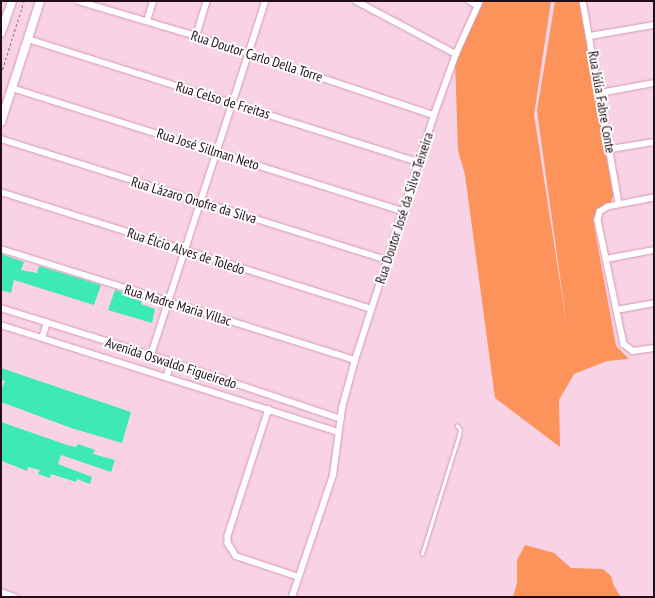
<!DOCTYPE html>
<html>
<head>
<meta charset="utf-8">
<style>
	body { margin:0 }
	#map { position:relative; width:655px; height:598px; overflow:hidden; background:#f9d2e5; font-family:"PT Sans Narrow",sans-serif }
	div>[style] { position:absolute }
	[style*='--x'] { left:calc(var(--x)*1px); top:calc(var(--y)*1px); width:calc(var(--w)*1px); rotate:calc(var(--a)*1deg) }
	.green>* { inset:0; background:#fb935b }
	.building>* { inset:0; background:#3deab6 }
	.path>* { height:1px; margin-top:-0.5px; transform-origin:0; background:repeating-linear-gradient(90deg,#8c6e7d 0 2.5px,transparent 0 5px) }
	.roads { filter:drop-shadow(0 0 1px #d699b7) drop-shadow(0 0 1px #d699b7) }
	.service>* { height:2.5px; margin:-1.25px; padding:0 1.25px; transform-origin:1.25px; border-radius:1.25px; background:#fff }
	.minor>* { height:5.5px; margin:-2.75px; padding:0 2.75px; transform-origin:2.75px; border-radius:2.75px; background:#fff }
	.secondary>* { height:8px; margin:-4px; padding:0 4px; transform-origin:4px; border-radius:4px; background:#fff }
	span { translate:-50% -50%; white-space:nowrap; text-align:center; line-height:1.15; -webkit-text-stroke:4px #fff; paint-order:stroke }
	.street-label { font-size:14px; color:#220d18 }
	.frame { position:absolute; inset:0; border:2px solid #220d18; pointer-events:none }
</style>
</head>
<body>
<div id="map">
	<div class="green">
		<div style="clip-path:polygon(483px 1px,551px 1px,534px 115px,567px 327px,537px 111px,555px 1px,579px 1px,613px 195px,611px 203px,597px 209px,593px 220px,616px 346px,629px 359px,607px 361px,574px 374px,559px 400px,560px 447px,495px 398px,465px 175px,458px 150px,455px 60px,476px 12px)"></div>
		<div style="clip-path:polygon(525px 545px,554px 553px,571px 568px,603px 569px,611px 576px,614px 586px,621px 597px,513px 597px,517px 583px,517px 560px)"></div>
	</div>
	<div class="building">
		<div style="clip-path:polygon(1px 254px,24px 262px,21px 270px,37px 273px,39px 266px,101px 285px,94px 305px,14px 280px,11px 293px,1px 290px)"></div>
		<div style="clip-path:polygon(115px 290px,143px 298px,141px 304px,155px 309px,152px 323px,108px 310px)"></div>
		<div style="clip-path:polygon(1px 368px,131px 412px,122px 443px,71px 428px,1px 402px,1px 391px,5px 381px,1px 380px)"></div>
		<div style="clip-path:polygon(1px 422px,67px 445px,76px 447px,78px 444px,95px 450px,93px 454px,115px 460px,111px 472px,61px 455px,58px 464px,92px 477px,90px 484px,77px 479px,76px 482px,51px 474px,50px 478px,38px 474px,40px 470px,28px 467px,27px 471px,2px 461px)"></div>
	</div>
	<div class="path">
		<div style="--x:1;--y:74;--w:77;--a:-72.5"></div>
	</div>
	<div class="roads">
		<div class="service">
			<div style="--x:422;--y:554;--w:125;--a:-72.7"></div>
			<div style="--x:459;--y:435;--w:5;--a:-79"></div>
			<div style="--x:460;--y:430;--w:5;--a:-127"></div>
		</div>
		<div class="minor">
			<div style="--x:78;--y:1;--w:123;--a:16.5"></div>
			<div style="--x:196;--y:36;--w:251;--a:18.4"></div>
			<div style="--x:356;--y:1;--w:113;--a:27.9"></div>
			<div style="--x:470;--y:1;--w:9;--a:32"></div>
			<div style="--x:583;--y:1;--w:206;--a:79.9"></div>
			<div style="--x:147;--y:21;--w:21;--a:-73"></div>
			<div style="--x:196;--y:36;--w:37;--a:-73"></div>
			<div style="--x:590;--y:36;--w:65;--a:-9.8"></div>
			<div style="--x:28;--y:39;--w:410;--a:17.5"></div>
			<div style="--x:12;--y:88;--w:410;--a:17.5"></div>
			<div style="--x:600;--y:93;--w:55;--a:-10.5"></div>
			<div style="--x:1;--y:139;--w:405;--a:17.4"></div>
			<div style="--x:611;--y:149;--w:44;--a:-9.2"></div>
			<div style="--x:1;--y:192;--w:388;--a:17.5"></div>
			<div style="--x:654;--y:198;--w:47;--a:168.9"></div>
			<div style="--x:608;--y:207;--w:9;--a:148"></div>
			<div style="--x:600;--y:212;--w:8;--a:104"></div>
			<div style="--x:598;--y:220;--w:127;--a:78.2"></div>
			<div style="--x:624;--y:344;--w:11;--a:38"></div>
			<div style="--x:633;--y:351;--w:21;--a:-8"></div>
			<div style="--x:1;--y:249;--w:371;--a:17.4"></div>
			<div style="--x:606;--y:259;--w:49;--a:-10.6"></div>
			<div style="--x:1;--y:308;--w:157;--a:17.4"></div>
			<div style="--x:151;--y:355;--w:200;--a:18.6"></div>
			<div style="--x:616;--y:310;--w:39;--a:-10"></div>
			<div style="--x:1;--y:325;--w:354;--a:17.6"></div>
			<div style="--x:42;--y:338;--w:16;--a:-72"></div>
			<div style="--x:151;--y:355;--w:372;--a:-72.1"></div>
			<div style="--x:167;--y:376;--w:15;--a:-74"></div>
			<div style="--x:269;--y:409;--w:133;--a:107.9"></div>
			<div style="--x:228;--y:536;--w:7;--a:90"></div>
			<div style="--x:228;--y:543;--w:15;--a:58"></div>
			<div style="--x:236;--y:556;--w:66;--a:18.4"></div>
			<div style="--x:1;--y:592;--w:15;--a:20"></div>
			<div style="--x:292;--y:597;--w:129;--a:-71.4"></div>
			<div style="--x:333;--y:475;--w:68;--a:-82.3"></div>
			<div style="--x:342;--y:408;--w:50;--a:-74.8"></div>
			<div style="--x:355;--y:360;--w:257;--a:-72.1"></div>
			<div style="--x:434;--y:115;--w:65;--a:-70.2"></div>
			<div style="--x:456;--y:54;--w:58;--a:-65.6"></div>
		</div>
		<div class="secondary">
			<div style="--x:1;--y:33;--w:34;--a:-71"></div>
			<div style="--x:1;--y:122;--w:127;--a:-72.1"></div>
		</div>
	</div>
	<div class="street-label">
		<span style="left:257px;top:56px;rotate:18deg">Rua Doutor Carlo Della Torre</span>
		<span style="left:223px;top:100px;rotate:17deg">Rua Celso de Freitas</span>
		<span style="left:602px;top:102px;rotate:80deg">Rua Júlia Fabre Conte</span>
		<span style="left:208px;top:149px;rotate:18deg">Rua José Sillman Neto</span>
		<span style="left:194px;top:200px;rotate:17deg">Rua Lázaro Onofre da Silva</span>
		<span style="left:404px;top:208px;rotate:-72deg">Rua Doutor José da Silva Teixeira</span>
		<span style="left:186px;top:251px;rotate:18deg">Rua Élcio Alves de Toledo</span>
		<span style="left:178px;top:305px;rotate:17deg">Rua Madre Maria Villac</span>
		<span style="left:171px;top:363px;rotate:18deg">Avenida Oswaldo Figueiredo</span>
	</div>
	<div class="frame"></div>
</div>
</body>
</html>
